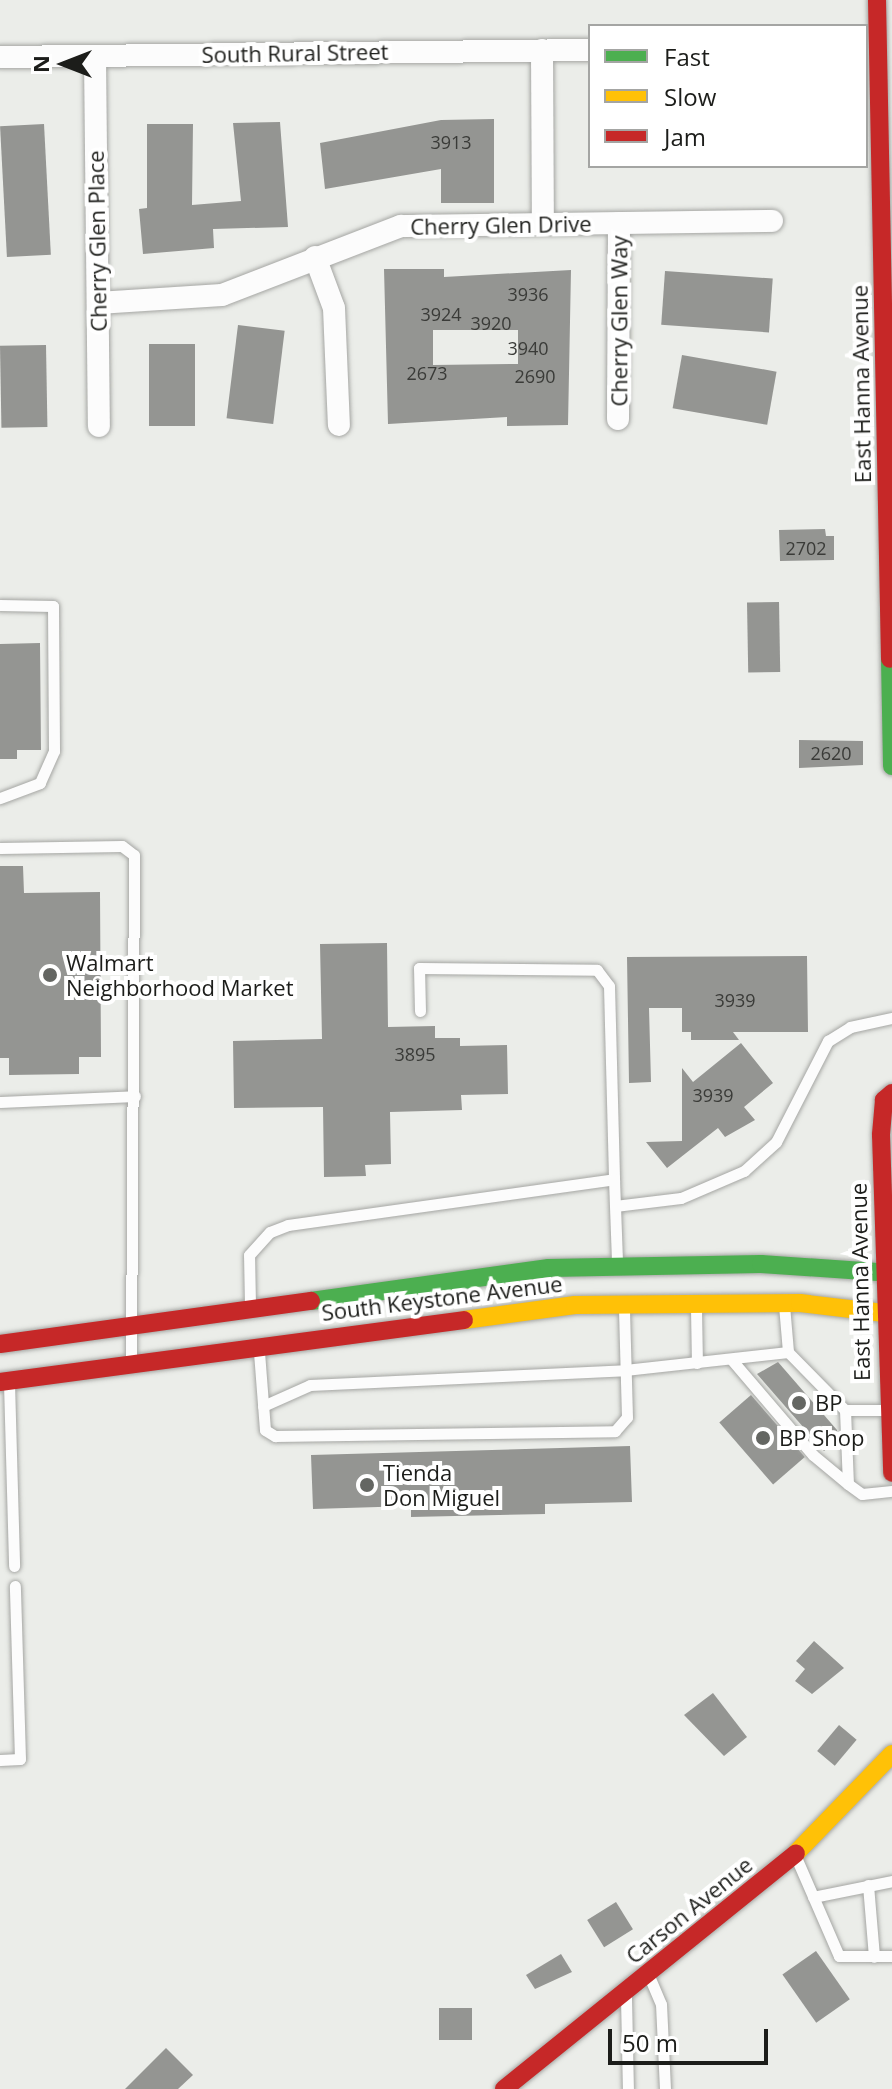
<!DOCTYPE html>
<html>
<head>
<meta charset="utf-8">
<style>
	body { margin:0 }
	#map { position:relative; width:892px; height:2089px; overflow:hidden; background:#ebede9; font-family:"Open Sans",sans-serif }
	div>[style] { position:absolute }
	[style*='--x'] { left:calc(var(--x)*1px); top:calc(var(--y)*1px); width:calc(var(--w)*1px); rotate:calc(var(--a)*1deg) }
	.building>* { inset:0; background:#949592; transform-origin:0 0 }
	.roads { filter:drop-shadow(0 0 2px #a5a6a3) drop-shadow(0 0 2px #a5a6a3) }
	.lane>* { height:11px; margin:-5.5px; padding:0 5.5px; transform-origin:5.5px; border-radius:5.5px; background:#fcfcfc }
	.street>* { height:22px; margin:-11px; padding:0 11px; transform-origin:11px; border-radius:11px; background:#fcfcfc }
	.fast>* { height:18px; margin:-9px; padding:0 9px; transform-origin:9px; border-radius:9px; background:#4caf50 }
	.slow>* { height:18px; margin:-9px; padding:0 9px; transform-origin:9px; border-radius:9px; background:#ffc107 }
	.jam>* { height:18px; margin:-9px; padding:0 9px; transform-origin:9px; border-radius:9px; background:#c62828 }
	.dots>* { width:22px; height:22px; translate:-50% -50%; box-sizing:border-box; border:4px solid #fff; border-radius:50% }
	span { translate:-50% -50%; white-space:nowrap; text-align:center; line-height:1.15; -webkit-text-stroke:8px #fff; paint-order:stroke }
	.number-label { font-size:18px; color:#3a3b38 }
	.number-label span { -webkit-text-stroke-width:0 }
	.street-label { font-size:22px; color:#1c1d1a }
	.poi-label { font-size:22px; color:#1c1d1a }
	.left { translate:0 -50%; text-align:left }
	.legend { position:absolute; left:588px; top:24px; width:280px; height:144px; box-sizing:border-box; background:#fff; border:2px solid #a4a5a3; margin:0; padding:10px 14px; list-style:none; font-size:24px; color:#1c1d1a }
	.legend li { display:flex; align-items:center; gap:16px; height:40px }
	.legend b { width:40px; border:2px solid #a4a5a3 }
	.north { position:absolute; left:24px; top:24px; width:80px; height:80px; -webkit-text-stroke:6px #fff; paint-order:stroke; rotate:270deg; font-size:22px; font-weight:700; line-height:32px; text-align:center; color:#1c1d1a }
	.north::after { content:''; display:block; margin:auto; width:28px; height:36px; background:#1c1d1a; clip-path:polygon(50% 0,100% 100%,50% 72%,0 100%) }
	.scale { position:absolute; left:608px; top:2029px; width:160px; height:36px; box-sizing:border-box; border:4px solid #1c1d1a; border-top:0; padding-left:10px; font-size:24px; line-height:28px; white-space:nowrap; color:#1c1d1a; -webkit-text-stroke:6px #fff; paint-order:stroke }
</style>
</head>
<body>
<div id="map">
	<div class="building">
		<div style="clip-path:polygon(494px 119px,494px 203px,441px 203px,441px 169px,325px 189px,320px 143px,441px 120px)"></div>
		<div style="clip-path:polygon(280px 122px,288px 227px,213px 229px,214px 248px,143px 254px,139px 209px,147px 208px,147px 124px,193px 124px,192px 205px,241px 201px,233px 123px)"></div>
		<div style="left:44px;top:124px;width:131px;height:44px;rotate:87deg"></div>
		<div style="clip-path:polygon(evenodd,384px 269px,444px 269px,444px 277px,571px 270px,568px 425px,507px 426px,507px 417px,388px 424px,384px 269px,433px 330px,518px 330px,518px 364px,433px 365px,433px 330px)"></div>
		<div style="left:665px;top:271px;width:108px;height:54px;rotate:4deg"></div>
		<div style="left:238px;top:325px;width:47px;height:94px;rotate:7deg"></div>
		<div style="left:149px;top:344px;width:46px;height:82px"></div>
		<div style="left:46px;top:345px;width:82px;height:46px;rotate:89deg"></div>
		<div style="left:682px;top:355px;width:96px;height:54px;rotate:10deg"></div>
		<div style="clip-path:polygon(825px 529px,826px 536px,834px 536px,834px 560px,780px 561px,779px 530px)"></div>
		<div style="left:779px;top:602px;width:70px;height:32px;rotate:89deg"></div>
		<div style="clip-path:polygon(40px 643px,41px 750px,17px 750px,17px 759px,0 759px,0 644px)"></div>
		<div style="clip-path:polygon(799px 740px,863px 741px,863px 765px,799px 768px)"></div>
		<div style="clip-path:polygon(0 866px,23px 866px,24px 893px,100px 892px,101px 1057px,79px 1057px,79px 1074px,9px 1075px,9px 1058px,0 1058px)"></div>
		<div style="clip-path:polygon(387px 943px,388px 1027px,435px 1026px,435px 1038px,460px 1038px,460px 1046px,507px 1045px,508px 1094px,461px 1095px,462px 1110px,390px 1112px,391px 1164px,365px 1165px,366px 1176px,324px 1177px,323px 1107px,234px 1108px,233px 1041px,322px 1039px,320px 944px)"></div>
		<div style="clip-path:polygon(807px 956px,808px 1032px,733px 1032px,739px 1040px,691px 1040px,691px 1032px,682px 1032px,682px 1008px,649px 1008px,651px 1082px,629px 1083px,627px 957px)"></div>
		<div style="clip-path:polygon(741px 1043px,773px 1083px,744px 1107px,755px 1120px,725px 1137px,718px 1128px,667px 1168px,646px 1142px,682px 1141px,682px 1068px,693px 1082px)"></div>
		<div style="clip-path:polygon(778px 1362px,837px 1430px,838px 1439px,824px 1451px,757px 1374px)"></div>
		<div style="left:751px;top:1395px;width:82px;height:42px;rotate:49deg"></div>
		<div style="clip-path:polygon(630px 1446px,632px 1502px,545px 1504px,545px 1514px,411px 1517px,411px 1506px,313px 1509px,311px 1455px)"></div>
		<div style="clip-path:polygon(814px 1641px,844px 1668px,812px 1694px,795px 1681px,805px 1669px,796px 1661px)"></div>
		<div style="clip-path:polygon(713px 1693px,747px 1737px,724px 1756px,684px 1715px)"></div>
		<div style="left:839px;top:1725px;width:23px;height:34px;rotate:40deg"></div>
		<div style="left:616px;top:1902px;width:32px;height:34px;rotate:58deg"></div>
		<div style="left:816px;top:1951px;width:59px;height:41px;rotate:55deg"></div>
		<div style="clip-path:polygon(561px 1954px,572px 1972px,535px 1989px,526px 1975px)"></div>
		<div style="left:439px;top:2008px;width:33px;height:32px"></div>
		<div style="clip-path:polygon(166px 2048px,193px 2075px,178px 2089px,125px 2089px)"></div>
	</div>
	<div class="roads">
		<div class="lane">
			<div style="--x:0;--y:605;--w:53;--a:1.1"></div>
			<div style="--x:53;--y:606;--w:145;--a:89.6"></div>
			<div style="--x:54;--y:751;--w:35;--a:114"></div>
			<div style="--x:40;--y:783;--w:43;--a:159.4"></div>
			<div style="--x:0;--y:848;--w:122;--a:-0.9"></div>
			<div style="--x:122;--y:846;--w:15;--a:37"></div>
			<div style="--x:134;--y:855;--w:505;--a:90.34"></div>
			<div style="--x:420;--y:1011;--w:43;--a:-91.3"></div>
			<div style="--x:419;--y:968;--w:178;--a:0.6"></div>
			<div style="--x:597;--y:970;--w:20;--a:53"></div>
			<div style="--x:609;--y:986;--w:193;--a:88.5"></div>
			<div style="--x:0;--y:1102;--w:135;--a:-2.5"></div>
			<div style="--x:615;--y:1206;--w:66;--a:-6.9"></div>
			<div style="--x:681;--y:1198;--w:69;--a:-23.2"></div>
			<div style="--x:744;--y:1171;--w:43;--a:-42.2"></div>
			<div style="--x:776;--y:1142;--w:114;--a:-62.8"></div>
			<div style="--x:828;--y:1041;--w:26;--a:-32"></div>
			<div style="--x:850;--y:1027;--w:43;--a:-12.1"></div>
			<div style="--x:250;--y:1305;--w:50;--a:-91.1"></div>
			<div style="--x:249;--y:1255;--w:31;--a:-48"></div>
			<div style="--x:270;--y:1232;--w:19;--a:-21"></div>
			<div style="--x:288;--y:1225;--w:329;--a:-8"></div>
			<div style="--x:614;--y:1179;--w:83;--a:87.9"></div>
			<div style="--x:784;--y:1305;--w:47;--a:85.1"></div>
			<div style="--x:696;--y:1308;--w:55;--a:89"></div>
			<div style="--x:259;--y:1352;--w:78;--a:85.6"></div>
			<div style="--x:265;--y:1430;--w:12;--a:31"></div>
			<div style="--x:275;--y:1436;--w:340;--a:-0.8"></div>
			<div style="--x:615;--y:1431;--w:18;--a:-49"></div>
			<div style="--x:627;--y:1417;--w:110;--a:-91.6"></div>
			<div style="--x:731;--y:1359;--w:126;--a:49.5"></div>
			<div style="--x:813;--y:1455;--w:45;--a:39.6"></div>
			<div style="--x:9;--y:1383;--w:183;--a:88.4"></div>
			<div style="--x:263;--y:1406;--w:51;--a:-24.1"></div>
			<div style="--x:310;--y:1385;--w:315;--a:-2.7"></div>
			<div style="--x:625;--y:1370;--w:164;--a:-6.3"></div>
			<div style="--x:788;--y:1352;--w:81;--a:45.5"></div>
			<div style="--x:845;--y:1410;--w:74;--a:87.7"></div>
			<div style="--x:848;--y:1484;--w:17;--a:36"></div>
			<div style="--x:862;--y:1494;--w:30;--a:-6"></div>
			<div style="--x:845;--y:1410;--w:39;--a:0"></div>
			<div style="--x:0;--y:1760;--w:20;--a:-3"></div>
			<div style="--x:20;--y:1759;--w:173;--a:-91.7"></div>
			<div style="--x:795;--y:1855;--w:110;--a:66.5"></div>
			<div style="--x:839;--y:1956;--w:53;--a:0"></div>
			<div style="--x:868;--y:1885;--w:72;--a:85.2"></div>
			<div style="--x:813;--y:1897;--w:81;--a:-11.4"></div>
			<div style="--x:649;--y:1976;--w:30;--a:67"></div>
			<div style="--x:661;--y:2004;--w:85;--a:87.3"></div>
			<div style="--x:626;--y:1997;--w:92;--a:88.8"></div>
		</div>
		<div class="street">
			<div style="--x:542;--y:50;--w:174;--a:89.7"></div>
			<div style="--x:95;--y:56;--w:370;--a:89.4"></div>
			<div style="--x:0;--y:57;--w:590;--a:-0.68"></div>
			<div style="--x:315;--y:257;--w:54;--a:69.6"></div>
			<div style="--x:334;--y:308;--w:117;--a:87.6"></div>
			<div style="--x:98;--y:303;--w:124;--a:-3.7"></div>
			<div style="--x:222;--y:295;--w:192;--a:-21.1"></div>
			<div style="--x:401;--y:226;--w:371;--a:-0.8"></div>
			<div style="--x:618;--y:419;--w:196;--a:-89.7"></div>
		</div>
		<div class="fast">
			<div style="--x:890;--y:659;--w:107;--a:88.9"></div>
			<div style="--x:311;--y:1301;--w:240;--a:-7.9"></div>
			<div style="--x:549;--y:1268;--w:212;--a:-1.1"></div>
			<div style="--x:761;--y:1264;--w:131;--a:3.9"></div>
		</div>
		<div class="slow">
			<div style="--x:464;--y:1320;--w:112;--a:-7.7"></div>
			<div style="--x:575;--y:1305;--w:225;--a:-0.5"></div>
			<div style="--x:800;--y:1303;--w:93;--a:6.8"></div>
			<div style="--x:796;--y:1853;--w:138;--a:-45.9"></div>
		</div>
		<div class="jam">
			<div style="--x:877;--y:0;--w:659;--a:88.87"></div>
			<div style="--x:892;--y:1093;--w:11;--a:139"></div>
			<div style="--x:884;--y:1100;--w:35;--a:95"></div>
			<div style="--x:881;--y:1135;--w:338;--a:88.1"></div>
			<div style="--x:0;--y:1344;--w:314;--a:-7.9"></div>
			<div style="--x:0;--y:1382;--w:468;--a:-7.6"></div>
			<div style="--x:504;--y:2089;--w:375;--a:-38.9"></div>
		</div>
	</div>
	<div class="dots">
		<div style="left:50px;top:975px;background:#646662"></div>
		<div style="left:799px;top:1403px;background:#646662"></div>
		<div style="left:763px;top:1438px;background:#646662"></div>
		<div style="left:367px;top:1485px;background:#646662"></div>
	</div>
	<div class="number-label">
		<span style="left:451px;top:142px">3913</span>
		<span style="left:528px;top:294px">3936</span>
		<span style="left:441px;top:314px">3924</span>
		<span style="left:491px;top:323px">3920</span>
		<span style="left:528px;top:348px">3940</span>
		<span style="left:427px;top:373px">2673</span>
		<span style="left:535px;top:376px">2690</span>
		<span style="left:806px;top:548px">2702</span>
		<span style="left:831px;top:753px">2620</span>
		<span style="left:735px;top:1000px">3939</span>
		<span style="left:415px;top:1054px">3895</span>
		<span style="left:713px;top:1095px">3939</span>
	</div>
	<div class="street-label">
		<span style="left:295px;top:53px;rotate:-1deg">South Rural Street</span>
		<span style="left:501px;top:225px;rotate:-1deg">Cherry Glen Drive</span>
		<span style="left:97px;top:241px;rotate:-91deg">Cherry Glen Place</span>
		<span style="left:619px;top:321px;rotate:-90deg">Cherry Glen Way</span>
		<span style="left:861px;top:384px;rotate:-91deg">East Hanna Avenue</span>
		<span style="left:860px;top:1282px;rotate:-91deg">East Hanna Avenue</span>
		<span style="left:442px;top:1298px;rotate:-7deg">South Keystone Avenue</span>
		<span style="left:689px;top:1910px;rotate:-39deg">Carson Avenue</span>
	</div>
	<div class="poi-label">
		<span class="left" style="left:66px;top:975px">Walmart<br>Neighborhood Market</span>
		<span class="left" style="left:815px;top:1403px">BP</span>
		<span class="left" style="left:779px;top:1438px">BP Shop</span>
		<span class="left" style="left:383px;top:1485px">Tienda<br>Don Miguel</span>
	</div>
	<ul class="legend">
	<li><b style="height:10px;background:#4caf50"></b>Fast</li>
	<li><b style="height:10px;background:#ffc107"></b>Slow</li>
	<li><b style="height:10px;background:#c62828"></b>Jam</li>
	</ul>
	<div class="north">N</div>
	<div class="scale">50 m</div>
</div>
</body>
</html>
